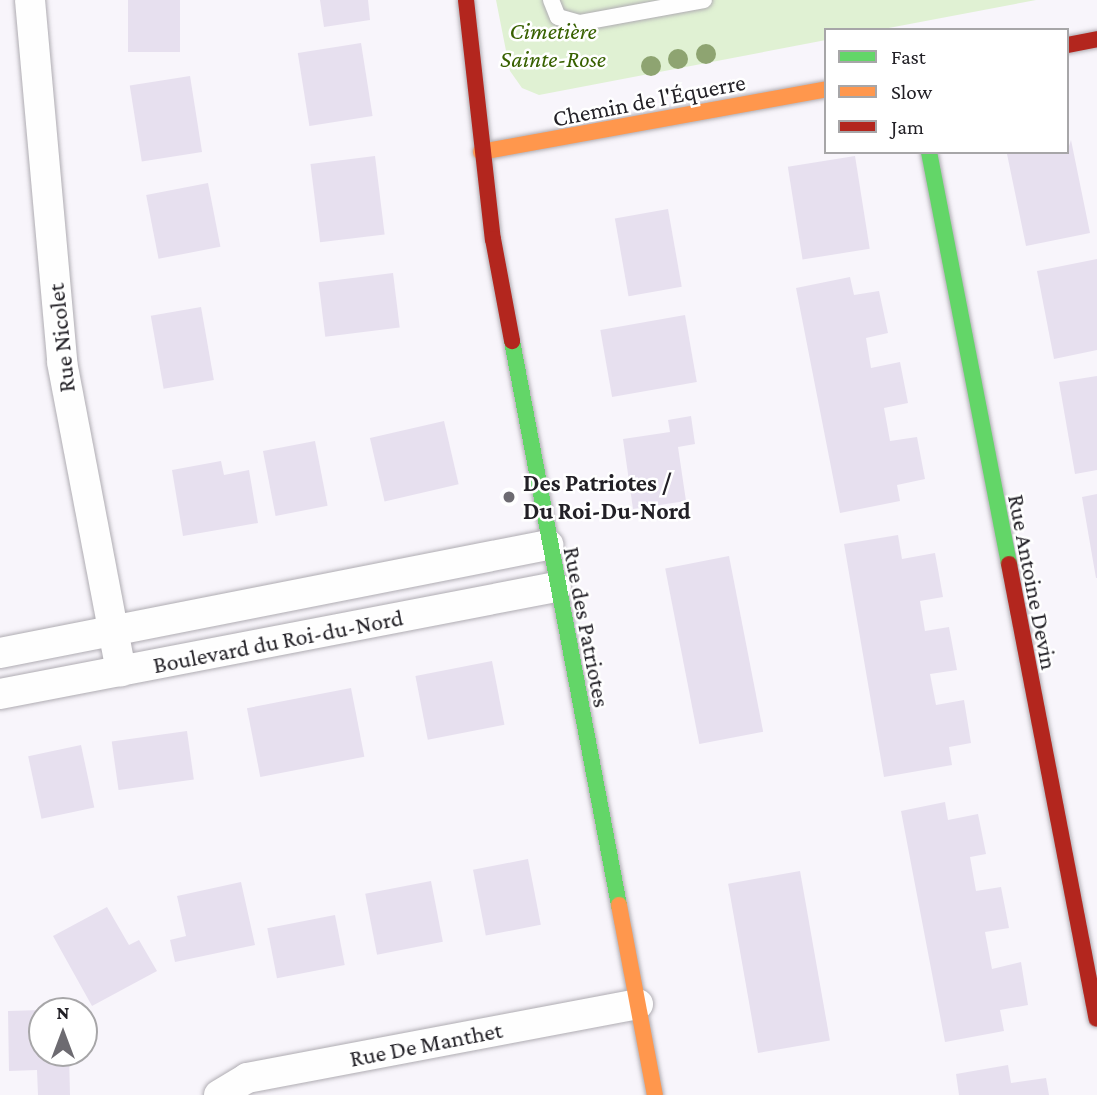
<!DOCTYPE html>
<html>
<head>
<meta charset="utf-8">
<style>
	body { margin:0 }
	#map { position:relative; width:1097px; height:1095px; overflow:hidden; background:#f8f5fb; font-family:"Crimson Pro",serif }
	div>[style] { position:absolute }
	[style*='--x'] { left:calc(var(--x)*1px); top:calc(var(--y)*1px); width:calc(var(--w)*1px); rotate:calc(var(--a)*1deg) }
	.green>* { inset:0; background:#e0f1d3 }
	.building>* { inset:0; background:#e7e0ef; transform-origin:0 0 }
	.roads { filter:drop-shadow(0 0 2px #afacb2) drop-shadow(0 0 2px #afacb2) }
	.lane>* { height:16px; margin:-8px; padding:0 8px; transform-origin:8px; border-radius:8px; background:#fefefe }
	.street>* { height:30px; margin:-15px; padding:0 15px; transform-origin:15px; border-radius:15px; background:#fefefe }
	.fast>* { height:16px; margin:-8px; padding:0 8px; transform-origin:8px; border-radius:8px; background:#63d668 }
	.slow>* { height:16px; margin:-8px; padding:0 8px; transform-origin:8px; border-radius:8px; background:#ff974d }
	.jam>* { height:16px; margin:-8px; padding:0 8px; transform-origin:8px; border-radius:8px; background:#b3261e }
	.trees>* { width:20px; height:20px; margin:-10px; border-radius:50%; background:#8ea471 }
	.dots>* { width:19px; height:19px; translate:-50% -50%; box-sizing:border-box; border:4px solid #fff; border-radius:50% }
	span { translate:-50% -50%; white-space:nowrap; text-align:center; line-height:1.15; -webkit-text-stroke:5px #fff; paint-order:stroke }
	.park-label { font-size:24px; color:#386100; font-style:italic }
	.street-label { font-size:24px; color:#222026 }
	.poi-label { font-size:24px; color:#222026; font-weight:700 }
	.left { translate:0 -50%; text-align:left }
	.legend { position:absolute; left:824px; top:28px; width:245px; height:126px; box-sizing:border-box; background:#fff; border:2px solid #a7a6a8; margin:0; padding:9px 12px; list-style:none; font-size:21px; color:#222026 }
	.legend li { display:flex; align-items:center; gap:14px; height:35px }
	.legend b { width:35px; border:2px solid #a7a6a8 }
	.north { position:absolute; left:28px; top:997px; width:70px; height:70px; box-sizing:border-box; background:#fff; border:2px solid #a7a6a8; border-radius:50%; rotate:0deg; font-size:19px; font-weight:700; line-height:28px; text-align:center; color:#222026 }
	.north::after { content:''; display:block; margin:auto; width:24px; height:32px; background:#6d6b71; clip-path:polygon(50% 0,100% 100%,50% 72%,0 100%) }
</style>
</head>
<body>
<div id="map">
	<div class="green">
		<div style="clip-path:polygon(496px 0,1036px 0,878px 30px,826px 30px,826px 40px,539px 95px,522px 88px,510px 71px)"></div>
	</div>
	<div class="building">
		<div style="left:128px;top:0;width:52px;height:52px"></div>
		<div style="clip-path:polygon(320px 0,368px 0,370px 20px,324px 27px)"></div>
		<div style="left:361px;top:43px;width:74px;height:64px;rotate:81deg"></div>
		<div style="left:190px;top:76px;width:77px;height:61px;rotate:81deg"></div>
		<div style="clip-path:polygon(1071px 140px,1090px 233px,1026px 246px,1007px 154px,1067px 152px)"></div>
		<div style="left:375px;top:156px;width:79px;height:65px;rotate:83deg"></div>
		<div style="left:855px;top:156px;width:94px;height:68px;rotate:81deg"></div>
		<div style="left:208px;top:183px;width:65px;height:63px;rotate:79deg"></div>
		<div style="left:668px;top:209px;width:79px;height:54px;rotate:80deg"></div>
		<div style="clip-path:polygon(1097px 259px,1097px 350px,1054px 359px,1037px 271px)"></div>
		<div style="left:393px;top:273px;width:55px;height:75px;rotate:83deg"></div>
		<div style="clip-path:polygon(850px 277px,854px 295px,879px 291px,888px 333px,866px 338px,871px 368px,900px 362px,908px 403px,884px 408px,890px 441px,917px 437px,925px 479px,897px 485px,900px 501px,840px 513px,796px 288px)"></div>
		<div style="left:201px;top:307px;width:74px;height:51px;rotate:80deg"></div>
		<div style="left:685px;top:315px;width:68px;height:86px;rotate:80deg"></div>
		<div style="clip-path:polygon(1097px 376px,1097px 470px,1075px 474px,1059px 382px)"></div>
		<div style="clip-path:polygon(691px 416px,695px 444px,678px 447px,686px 501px,633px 509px,623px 439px,670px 432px,668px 420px)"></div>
		<div style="left:444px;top:421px;width:65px;height:76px;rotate:77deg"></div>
		<div style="left:315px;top:441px;width:66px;height:53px;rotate:79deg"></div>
		<div style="clip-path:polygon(221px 461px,224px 475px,249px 470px,258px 523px,183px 536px,172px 470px)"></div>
		<div style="clip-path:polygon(1097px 494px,1097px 578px,1096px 578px,1082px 497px)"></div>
		<div style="clip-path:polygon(898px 535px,902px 559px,935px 553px,943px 597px,920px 601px,925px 631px,949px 627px,957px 670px,930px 674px,936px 705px,964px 700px,971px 743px,949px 747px,952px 765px,884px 777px,844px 544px)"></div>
		<div style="left:729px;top:556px;width:179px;height:65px;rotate:79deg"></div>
		<div style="left:492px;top:661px;width:65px;height:78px;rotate:79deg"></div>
		<div style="left:351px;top:688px;width:70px;height:106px;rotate:79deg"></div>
		<div style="left:187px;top:731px;width:49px;height:76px;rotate:82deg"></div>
		<div style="left:81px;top:745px;width:64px;height:54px;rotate:78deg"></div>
		<div style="clip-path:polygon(945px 802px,948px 820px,978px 814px,986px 854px,970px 857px,976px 891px,1001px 887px,1009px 928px,985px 932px,992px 969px,1021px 962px,1028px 1005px,1000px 1010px,1004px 1031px,945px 1042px,901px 811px)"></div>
		<div style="left:528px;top:859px;width:67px;height:56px;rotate:79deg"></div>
		<div style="left:800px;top:871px;width:172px;height:73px;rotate:80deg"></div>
		<div style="left:431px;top:881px;width:62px;height:67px;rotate:79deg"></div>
		<div style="clip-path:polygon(241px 882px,255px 945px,175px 962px,170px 940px,186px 936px,177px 896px)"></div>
		<div style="clip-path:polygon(107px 907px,129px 945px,139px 940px,157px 971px,92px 1006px,53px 936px)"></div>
		<div style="left:335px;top:915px;width:51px;height:69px;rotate:79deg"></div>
		<div style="clip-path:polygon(42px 1010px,42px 1053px,69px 1053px,70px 1095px,38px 1095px,37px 1070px,9px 1071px,8px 1011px)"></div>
		<div style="clip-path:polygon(1008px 1065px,1011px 1083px,1046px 1078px,1049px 1095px,959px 1095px,956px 1074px)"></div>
	</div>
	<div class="roads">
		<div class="lane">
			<div style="--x:551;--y:0;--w:18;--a:68"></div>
			<div style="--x:558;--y:17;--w:22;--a:16"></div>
			<div style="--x:579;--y:23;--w:127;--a:-10.4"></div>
		</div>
		<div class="street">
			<div style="--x:30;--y:0;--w:363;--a:84.9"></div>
			<div style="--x:62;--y:362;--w:315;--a:79.2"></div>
			<div style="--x:0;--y:653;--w:559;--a:-11.15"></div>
			<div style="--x:0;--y:694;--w:566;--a:-10.89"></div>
			<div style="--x:219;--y:1095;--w:33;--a:-31"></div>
			<div style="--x:247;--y:1078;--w:398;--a:-10.7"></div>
		</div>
		<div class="fast">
			<div style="--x:929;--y:152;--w:420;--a:79"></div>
			<div style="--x:512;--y:341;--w:574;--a:79.26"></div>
		</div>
		<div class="slow">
			<div style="--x:481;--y:152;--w:351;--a:-10.3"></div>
			<div style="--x:619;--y:905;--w:193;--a:79.3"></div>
		</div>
		<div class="jam">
			<div style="--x:466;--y:0;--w:241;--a:83.6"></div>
			<div style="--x:493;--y:239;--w:104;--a:79.4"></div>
			<div style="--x:1067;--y:45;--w:31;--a:-11"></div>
			<div style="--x:1009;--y:564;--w:463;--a:79.1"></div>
		</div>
	</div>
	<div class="trees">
		<div style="left:706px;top:54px"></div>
		<div style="left:678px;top:59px"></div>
		<div style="left:651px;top:66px"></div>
	</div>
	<div class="dots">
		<div style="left:509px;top:497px;background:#6d6b71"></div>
	</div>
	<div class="park-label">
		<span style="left:553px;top:45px">Cimetière<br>Sainte-Rose</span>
	</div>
	<div class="street-label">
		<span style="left:649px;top:100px;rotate:-11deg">Chemin de l'Équerre</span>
		<span style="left:61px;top:338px;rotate:-96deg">Rue Nicolet</span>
		<span style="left:1033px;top:582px;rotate:79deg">Rue Antoine Devin</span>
		<span style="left:587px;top:627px;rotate:79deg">Rue des Patriotes</span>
		<span style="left:278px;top:641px;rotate:-11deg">Boulevard du Roi-du-Nord</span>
		<span style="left:426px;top:1044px;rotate:-11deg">Rue De Manthet</span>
	</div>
	<div class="poi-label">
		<span class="left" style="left:523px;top:497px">Des Patriotes /<br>Du Roi-Du-Nord</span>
	</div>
	<ul class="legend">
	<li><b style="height:9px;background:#63d668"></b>Fast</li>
	<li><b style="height:9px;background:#ff974d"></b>Slow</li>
	<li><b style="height:9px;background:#b3261e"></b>Jam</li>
	</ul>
	<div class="north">N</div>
</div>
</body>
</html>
